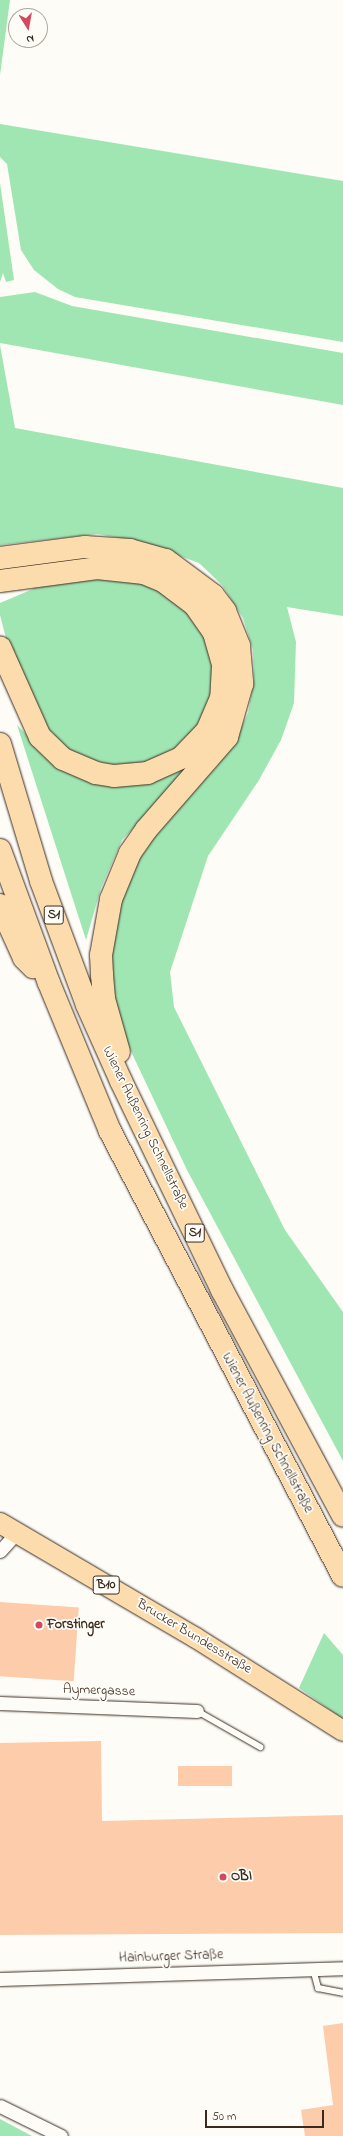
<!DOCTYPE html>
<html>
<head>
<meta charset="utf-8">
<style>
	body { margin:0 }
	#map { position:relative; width:343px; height:2136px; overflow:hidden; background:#fdfcf7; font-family:"Indie Flower",sans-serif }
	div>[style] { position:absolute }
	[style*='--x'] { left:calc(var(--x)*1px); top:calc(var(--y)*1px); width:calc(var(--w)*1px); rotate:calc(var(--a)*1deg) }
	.green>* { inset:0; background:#a0e6b3 }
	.building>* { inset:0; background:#fcccab; transform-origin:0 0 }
	.roads { filter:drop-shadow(0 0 1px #3b2a1e) drop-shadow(0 0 1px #3b2a1e) }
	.lane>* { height:6px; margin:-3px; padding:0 3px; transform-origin:3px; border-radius:3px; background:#fdfcf7 }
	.street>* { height:13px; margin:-6.5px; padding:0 6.5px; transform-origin:6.5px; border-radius:6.5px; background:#fdfcf7 }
	.primary>* { height:20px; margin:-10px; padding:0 10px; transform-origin:10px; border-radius:10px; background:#fcdcac }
	.highway>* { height:22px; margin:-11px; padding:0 11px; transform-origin:11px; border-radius:11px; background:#fcdcac }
	.dots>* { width:11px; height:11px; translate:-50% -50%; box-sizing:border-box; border:2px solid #fdfcf7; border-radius:50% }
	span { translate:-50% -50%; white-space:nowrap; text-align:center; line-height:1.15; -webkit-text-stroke:3.5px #fdfcf7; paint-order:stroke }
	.shield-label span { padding:1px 3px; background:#fdfcf7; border:1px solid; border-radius:3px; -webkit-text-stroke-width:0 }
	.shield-label { font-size:13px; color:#3b2a1e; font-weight:700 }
	.street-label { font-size:14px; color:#3b2a1e }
	.poi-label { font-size:14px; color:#3b2a1e; font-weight:700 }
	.left { translate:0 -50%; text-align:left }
	.north { position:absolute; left:8px; top:8px; width:40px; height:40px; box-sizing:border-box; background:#fdfcf7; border:1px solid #afa8a0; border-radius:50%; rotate:169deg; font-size:11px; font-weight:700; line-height:16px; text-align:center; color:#3b2a1e }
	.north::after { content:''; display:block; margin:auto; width:14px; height:18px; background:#d1495b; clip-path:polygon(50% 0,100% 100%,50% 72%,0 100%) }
	.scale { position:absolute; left:205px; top:2110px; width:119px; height:18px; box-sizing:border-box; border:2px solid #3b2a1e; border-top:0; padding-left:5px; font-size:12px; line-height:14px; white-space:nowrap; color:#3b2a1e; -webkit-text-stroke:3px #fdfcf7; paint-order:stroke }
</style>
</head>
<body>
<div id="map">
	<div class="green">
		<div style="clip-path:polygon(0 0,10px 0,0 75px)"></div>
		<div style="clip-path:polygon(0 124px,343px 181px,343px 342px,75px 297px,58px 289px,34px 270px,21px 250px,7px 164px,0 157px)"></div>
		<div style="clip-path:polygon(0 183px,14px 280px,6px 282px,3px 273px,0 282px)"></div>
		<div style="clip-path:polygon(35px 292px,72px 306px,343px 353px,343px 405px,0 343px,0 297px)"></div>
		<div style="clip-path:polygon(0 345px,15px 428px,343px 488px,343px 616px,287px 607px,296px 642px,294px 703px,281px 740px,259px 780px,208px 856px,170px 972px,174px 1007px,285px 1230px,343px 1312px,343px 1461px,187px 1170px,128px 1045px,109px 987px,113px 920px,135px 862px,161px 823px,217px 766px,236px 739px,248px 713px,254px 679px,253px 650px,243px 618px,222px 585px,199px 563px,142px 542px,97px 534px,0 545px)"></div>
		<div style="clip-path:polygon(107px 575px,150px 583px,178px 599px,210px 644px,215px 698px,199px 728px,178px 749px,158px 760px,122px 768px,77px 756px,52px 738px,9px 650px,0 615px,0 603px,33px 589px,31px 583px)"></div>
		<div style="clip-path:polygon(17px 725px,56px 764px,92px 781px,196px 762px,122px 840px,101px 888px,86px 940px)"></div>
		<div style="clip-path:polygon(324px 1633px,343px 1655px,343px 1719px,299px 1688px)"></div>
		<div style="clip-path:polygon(0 2119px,32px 2136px,0 2136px)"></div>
	</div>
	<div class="building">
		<div style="left:0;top:1602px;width:79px;height:74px;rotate:4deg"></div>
		<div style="clip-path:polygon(101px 1741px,102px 1821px,343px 1815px,343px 1933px,0 1935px,0 1743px)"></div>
		<div style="left:232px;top:1766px;width:20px;height:54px;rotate:90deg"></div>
		<div style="clip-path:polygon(343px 2023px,343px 2136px,305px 2136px,301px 2110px,333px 2105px,323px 2026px)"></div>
	</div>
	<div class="roads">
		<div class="lane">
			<div style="--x:197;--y:1711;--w:73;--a:29.7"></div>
			<div style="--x:313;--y:1969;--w:20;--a:75"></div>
			<div style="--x:318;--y:1988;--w:25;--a:11"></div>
		</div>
		<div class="street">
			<div style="--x:0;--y:1551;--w:24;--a:-48"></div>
			<div style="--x:0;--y:1703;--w:197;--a:2.3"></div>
			<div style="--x:0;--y:1979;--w:343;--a:-1.8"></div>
			<div style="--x:0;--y:2106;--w:68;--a:26.2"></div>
		</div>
		<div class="primary">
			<div style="--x:0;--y:1523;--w:227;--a:30.4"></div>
			<div style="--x:196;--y:1638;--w:174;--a:32.3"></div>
		</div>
		<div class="highway">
			<div style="--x:0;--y:558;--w:86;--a:-7.4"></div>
			<div style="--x:85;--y:547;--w:45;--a:3.8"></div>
			<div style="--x:130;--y:550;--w:37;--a:16"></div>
			<div style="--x:166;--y:560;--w:59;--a:36.7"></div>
			<div style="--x:213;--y:595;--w:20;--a:53"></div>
			<div style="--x:225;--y:611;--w:38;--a:68"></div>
			<div style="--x:239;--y:646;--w:38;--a:85"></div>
			<div style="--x:242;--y:684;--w:55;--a:105.8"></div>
			<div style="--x:227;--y:737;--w:123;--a:131.1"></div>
			<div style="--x:146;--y:830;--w:28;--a:125"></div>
			<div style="--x:130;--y:853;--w:50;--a:112.4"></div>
			<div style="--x:111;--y:899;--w:57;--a:100.1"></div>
			<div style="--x:101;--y:955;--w:20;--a:87"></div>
			<div style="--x:102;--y:975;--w:24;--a:85"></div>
			<div style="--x:104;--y:999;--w:55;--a:74.2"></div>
			<div style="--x:0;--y:581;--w:98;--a:-7.6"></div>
			<div style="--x:97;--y:568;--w:47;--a:6.1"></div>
			<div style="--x:144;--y:573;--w:21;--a:23"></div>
			<div style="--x:163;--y:581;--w:39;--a:37"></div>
			<div style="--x:194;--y:604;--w:35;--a:55"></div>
			<div style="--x:214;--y:633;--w:33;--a:74"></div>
			<div style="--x:223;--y:665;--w:33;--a:93"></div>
			<div style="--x:221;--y:698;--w:36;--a:113"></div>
			<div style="--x:207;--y:731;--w:37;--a:134"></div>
			<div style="--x:181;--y:758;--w:36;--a:156"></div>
			<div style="--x:148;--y:773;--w:34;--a:175"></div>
			<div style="--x:114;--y:776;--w:18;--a:-171"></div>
			<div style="--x:96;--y:773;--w:36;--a:-157"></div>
			<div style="--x:63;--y:759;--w:32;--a:-136"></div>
			<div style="--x:40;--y:737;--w:98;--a:-114"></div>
			<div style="--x:0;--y:744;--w:143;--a:73.3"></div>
			<div style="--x:41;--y:881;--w:132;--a:69.6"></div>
			<div style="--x:87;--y:1005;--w:83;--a:65.9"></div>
			<div style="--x:121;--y:1081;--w:232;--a:64.2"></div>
			<div style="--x:222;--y:1290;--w:256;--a:61.8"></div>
			<div style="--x:0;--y:850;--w:142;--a:69.8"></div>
			<div style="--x:49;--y:983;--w:160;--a:67.6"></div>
			<div style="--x:110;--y:1131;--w:502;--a:62.36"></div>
			<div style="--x:0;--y:905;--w:58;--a:65.6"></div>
			<div style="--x:24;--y:958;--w:13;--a:45"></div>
		</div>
	</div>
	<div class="dots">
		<div style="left:39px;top:1625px;background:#d1495b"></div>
		<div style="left:223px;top:1877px;background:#d1495b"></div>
	</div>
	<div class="shield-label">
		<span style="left:54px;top:915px">S1</span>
		<span style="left:195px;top:1233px">S1</span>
		<span style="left:106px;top:1585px">B10</span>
	</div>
	<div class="street-label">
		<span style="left:145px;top:1128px;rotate:64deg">Wiener Außenring Schnellstraße</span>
		<span style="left:267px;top:1433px;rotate:62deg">Wiener Außenring Schnellstraße</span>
		<span style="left:194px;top:1637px;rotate:31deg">Brucker Bundesstraße</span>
		<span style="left:99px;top:1691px;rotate:2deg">Aymergasse</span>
		<span style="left:171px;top:1957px;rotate:-2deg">Hainburger Straße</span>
	</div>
	<div class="poi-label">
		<span class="left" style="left:47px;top:1625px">Forstinger</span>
		<span class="left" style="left:231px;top:1877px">OBI</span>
	</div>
	<div class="north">N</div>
	<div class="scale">50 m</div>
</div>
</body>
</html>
